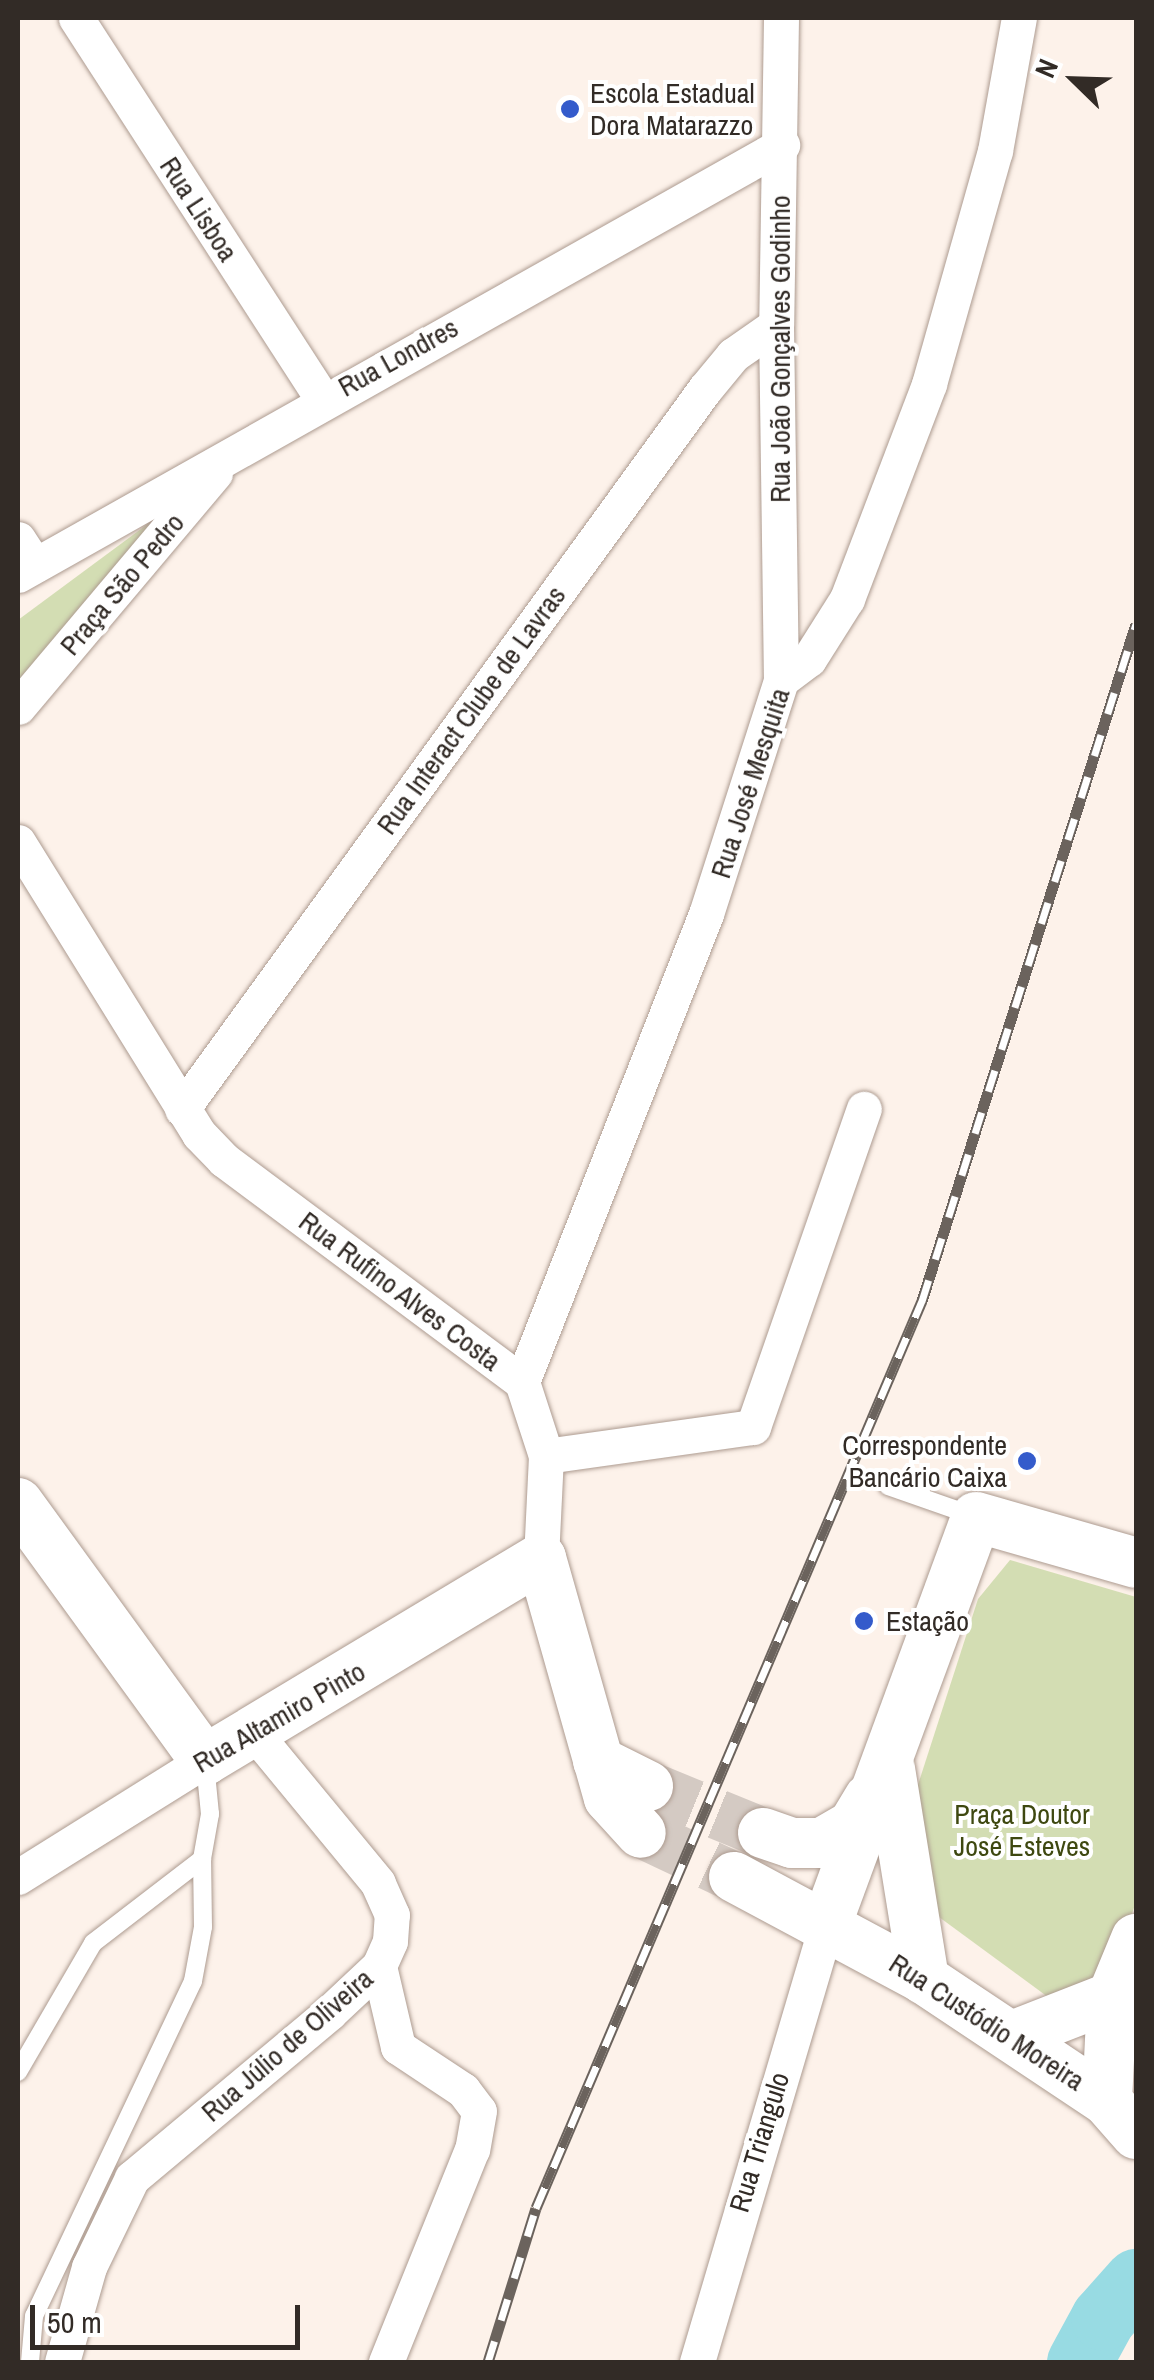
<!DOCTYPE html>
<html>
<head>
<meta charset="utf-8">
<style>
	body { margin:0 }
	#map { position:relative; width:1154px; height:2380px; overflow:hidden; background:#fdf2ea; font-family:"Archivo Narrow",sans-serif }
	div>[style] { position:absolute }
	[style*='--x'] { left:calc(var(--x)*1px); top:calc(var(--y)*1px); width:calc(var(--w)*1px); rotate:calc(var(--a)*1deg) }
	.green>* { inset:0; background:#d3ddb3 }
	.river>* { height:65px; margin:-32.5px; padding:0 32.5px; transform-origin:32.5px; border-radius:32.5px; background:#98dbe3 }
	.secondary-tunnel>* { height:50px; margin-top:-25px; transform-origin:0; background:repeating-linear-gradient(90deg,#d4cac3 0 50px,transparent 0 75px) }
	.roads { filter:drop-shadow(0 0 2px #ad9b90) drop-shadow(0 0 2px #ad9b90) }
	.lane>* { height:18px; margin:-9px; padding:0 9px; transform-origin:9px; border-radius:9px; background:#fff }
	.street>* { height:35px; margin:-17.5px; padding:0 17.5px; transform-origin:17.5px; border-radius:17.5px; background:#fff }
	.secondary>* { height:50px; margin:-25px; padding:0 25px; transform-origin:25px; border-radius:25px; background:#fff }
	.rail>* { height:11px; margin-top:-5.5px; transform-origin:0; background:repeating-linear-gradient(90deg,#fff 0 22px,#6b635d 0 44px); box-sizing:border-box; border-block:2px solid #6b635d }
	.dots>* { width:28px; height:28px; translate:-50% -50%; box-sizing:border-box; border:5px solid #fff; border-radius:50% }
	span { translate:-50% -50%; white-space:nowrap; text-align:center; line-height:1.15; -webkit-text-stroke:8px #fff; paint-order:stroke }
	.poi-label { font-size:28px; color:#322b26 }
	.left { translate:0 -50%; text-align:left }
	.right { translate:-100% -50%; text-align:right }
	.street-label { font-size:28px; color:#322b26 }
	.park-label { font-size:28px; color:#3e4810 }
	.frame { position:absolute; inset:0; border:20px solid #322b26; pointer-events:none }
	.north { position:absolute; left:1024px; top:30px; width:100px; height:100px; -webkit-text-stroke:8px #fff; paint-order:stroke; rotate:293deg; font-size:28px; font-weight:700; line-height:40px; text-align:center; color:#322b26 }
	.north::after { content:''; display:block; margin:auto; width:35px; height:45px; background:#322b26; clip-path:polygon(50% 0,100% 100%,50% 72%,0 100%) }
	.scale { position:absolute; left:30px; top:2305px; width:270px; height:45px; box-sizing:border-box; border:5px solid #322b26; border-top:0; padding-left:12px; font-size:30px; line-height:35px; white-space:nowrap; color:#322b26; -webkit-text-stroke:8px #fff; paint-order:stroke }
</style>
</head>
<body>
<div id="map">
	<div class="green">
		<div style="clip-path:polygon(168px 509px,18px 696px,18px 620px)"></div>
		<div style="clip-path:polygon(1010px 1560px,1136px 1597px,1136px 1902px,1112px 1971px,1052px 2000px,924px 1906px,904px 1828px,978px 1599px)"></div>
	</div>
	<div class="river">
		<div style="--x:1079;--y:2362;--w:50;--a:-61.4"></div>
		<div style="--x:1103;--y:2318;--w:50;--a:-48.3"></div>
	</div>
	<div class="secondary-tunnel">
		<div style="--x:648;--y:1786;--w:124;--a:22.2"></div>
		<div style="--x:641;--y:1833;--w:103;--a:25.3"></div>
	</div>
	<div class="roads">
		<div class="lane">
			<div style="--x:888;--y:1486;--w:88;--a:19.3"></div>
			<div style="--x:18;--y:2072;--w:149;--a:-59.8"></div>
			<div style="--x:93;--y:1943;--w:138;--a:-37.6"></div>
			<div style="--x:202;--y:1859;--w:46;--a:-79.9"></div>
			<div style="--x:210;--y:1814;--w:51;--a:-95.6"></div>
			<div style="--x:30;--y:2362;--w:46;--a:-85"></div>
			<div style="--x:34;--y:2316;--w:371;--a:-64.6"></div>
			<div style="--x:193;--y:1981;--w:55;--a:-79.5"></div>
			<div style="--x:203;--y:1927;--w:68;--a:-90.8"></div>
		</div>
		<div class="street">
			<div style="--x:76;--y:18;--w:455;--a:57.1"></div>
			<div style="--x:781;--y:18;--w:307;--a:90.9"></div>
			<div style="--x:776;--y:325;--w:355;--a:89.2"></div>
			<div style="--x:18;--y:539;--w:31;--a:57"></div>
			<div style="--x:18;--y:575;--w:877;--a:-29.37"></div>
			<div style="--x:18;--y:707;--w:306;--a:-49.9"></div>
			<div style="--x:18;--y:842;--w:344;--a:58.2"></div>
			<div style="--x:199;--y:1134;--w:36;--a:46"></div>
			<div style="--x:224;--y:1160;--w:372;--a:36.7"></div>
			<div style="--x:522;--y:1382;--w:78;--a:72"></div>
			<div style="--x:546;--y:1456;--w:102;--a:92.8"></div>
			<div style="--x:182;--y:1109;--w:890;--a:-54.01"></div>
			<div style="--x:705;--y:389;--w:44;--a:-50.5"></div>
			<div style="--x:733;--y:355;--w:52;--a:-34.9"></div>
			<div style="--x:522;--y:1382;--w:503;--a:-68.54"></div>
			<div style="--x:706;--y:914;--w:246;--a:-72.2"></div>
			<div style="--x:781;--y:680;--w:35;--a:-37"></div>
			<div style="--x:809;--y:659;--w:71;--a:-57.7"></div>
			<div style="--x:847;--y:599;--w:230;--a:-69.1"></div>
			<div style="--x:929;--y:384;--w:242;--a:-74.2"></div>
			<div style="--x:995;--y:151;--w:135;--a:-79.8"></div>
			<div style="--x:546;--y:1456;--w:209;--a:-8"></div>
			<div style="--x:753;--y:1427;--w:337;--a:-70.8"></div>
			<div style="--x:18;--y:1877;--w:221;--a:-32"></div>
			<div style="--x:379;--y:1966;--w:83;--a:76.8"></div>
			<div style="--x:398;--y:2047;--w:78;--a:33.5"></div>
			<div style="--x:463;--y:2090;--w:26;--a:53"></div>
			<div style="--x:479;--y:2111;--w:39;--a:100"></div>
			<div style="--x:472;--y:2149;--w:230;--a:112"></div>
			<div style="--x:62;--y:2362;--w:99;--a:-74.1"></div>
			<div style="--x:89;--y:2267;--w:99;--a:-64.2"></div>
			<div style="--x:132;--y:2178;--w:257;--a:-39.9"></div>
			<div style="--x:329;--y:2013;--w:69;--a:-43.2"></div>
			<div style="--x:379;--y:1966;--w:27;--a:-66"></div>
			<div style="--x:390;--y:1941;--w:26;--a:-86"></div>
			<div style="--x:392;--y:1915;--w:35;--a:-114"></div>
			<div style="--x:378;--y:1883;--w:192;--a:-129.5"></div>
			<div style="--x:697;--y:2362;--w:458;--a:-73.5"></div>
		</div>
		<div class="secondary">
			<div style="--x:18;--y:1503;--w:318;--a:54"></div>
			<div style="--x:205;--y:1760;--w:392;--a:-31"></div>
			<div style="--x:541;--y:1558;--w:249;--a:74.2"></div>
			<div style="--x:609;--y:1798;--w:47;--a:47.6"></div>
			<div style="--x:598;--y:1761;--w:56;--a:26.6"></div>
			<div style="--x:890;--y:1769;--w:213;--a:80.8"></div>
			<div style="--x:763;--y:1833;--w:31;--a:19"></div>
			<div style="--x:792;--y:1843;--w:30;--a:0"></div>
			<div style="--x:822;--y:1843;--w:36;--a:-30"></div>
			<div style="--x:853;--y:1825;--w:31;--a:-59"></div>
			<div style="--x:734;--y:1877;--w:216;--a:28.2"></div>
			<div style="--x:924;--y:1979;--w:220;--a:33.7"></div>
			<div style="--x:1107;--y:2101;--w:44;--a:48.7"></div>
			<div style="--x:827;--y:1923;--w:432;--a:-69.8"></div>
			<div style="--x:976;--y:1517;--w:166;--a:16"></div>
			<div style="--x:1012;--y:2036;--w:107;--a:-21.3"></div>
			<div style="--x:1107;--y:2101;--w:104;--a:-87.2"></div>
			<div style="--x:1112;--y:1997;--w:63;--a:-67.5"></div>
		</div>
	</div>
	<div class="rail">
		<div style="--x:488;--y:2362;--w:161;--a:-72.7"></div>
		<div style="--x:536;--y:2208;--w:986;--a:-66.95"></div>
		<div style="--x:922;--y:1301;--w:710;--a:-72.46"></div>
	</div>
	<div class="dots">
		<div style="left:570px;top:109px;background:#345bcb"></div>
		<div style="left:1027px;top:1461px;background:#345bcb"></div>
		<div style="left:864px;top:1621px;background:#345bcb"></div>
	</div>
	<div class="poi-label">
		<span class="left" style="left:590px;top:109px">Escola Estadual<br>Dora Matarazzo</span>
		<span class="right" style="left:1007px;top:1461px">Correspondente<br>Bancário Caixa</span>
		<span class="left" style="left:886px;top:1621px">Estação</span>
	</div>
	<div class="street-label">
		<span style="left:199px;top:209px;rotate:57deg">Rua Lisboa</span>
		<span style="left:780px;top:349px;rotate:-90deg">Rua João Gonçalves Godinho</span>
		<span style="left:398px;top:357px;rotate:-29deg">Rua Londres</span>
		<span style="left:122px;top:584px;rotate:-50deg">Praça São Pedro</span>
		<span style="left:471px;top:710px;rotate:-54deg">Rua Interact Clube de Lavras</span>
		<span style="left:750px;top:783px;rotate:-72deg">Rua José Mesquita</span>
		<span style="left:400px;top:1291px;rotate:37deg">Rua Rufino Alves Costa</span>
		<span style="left:279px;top:1717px;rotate:-30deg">Rua Altamiro Pinto</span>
		<span style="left:987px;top:2022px;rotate:33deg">Rua Custódio Moreira</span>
		<span style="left:287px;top:2045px;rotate:-41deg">Rua Júlio de Oliveira</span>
		<span style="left:759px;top:2142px;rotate:-73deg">Rua Triangulo</span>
	</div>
	<div class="park-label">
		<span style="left:1022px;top:1830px">Praça Doutor<br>José Esteves</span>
	</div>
	<div class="frame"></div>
	<div class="north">N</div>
	<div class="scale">50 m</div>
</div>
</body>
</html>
